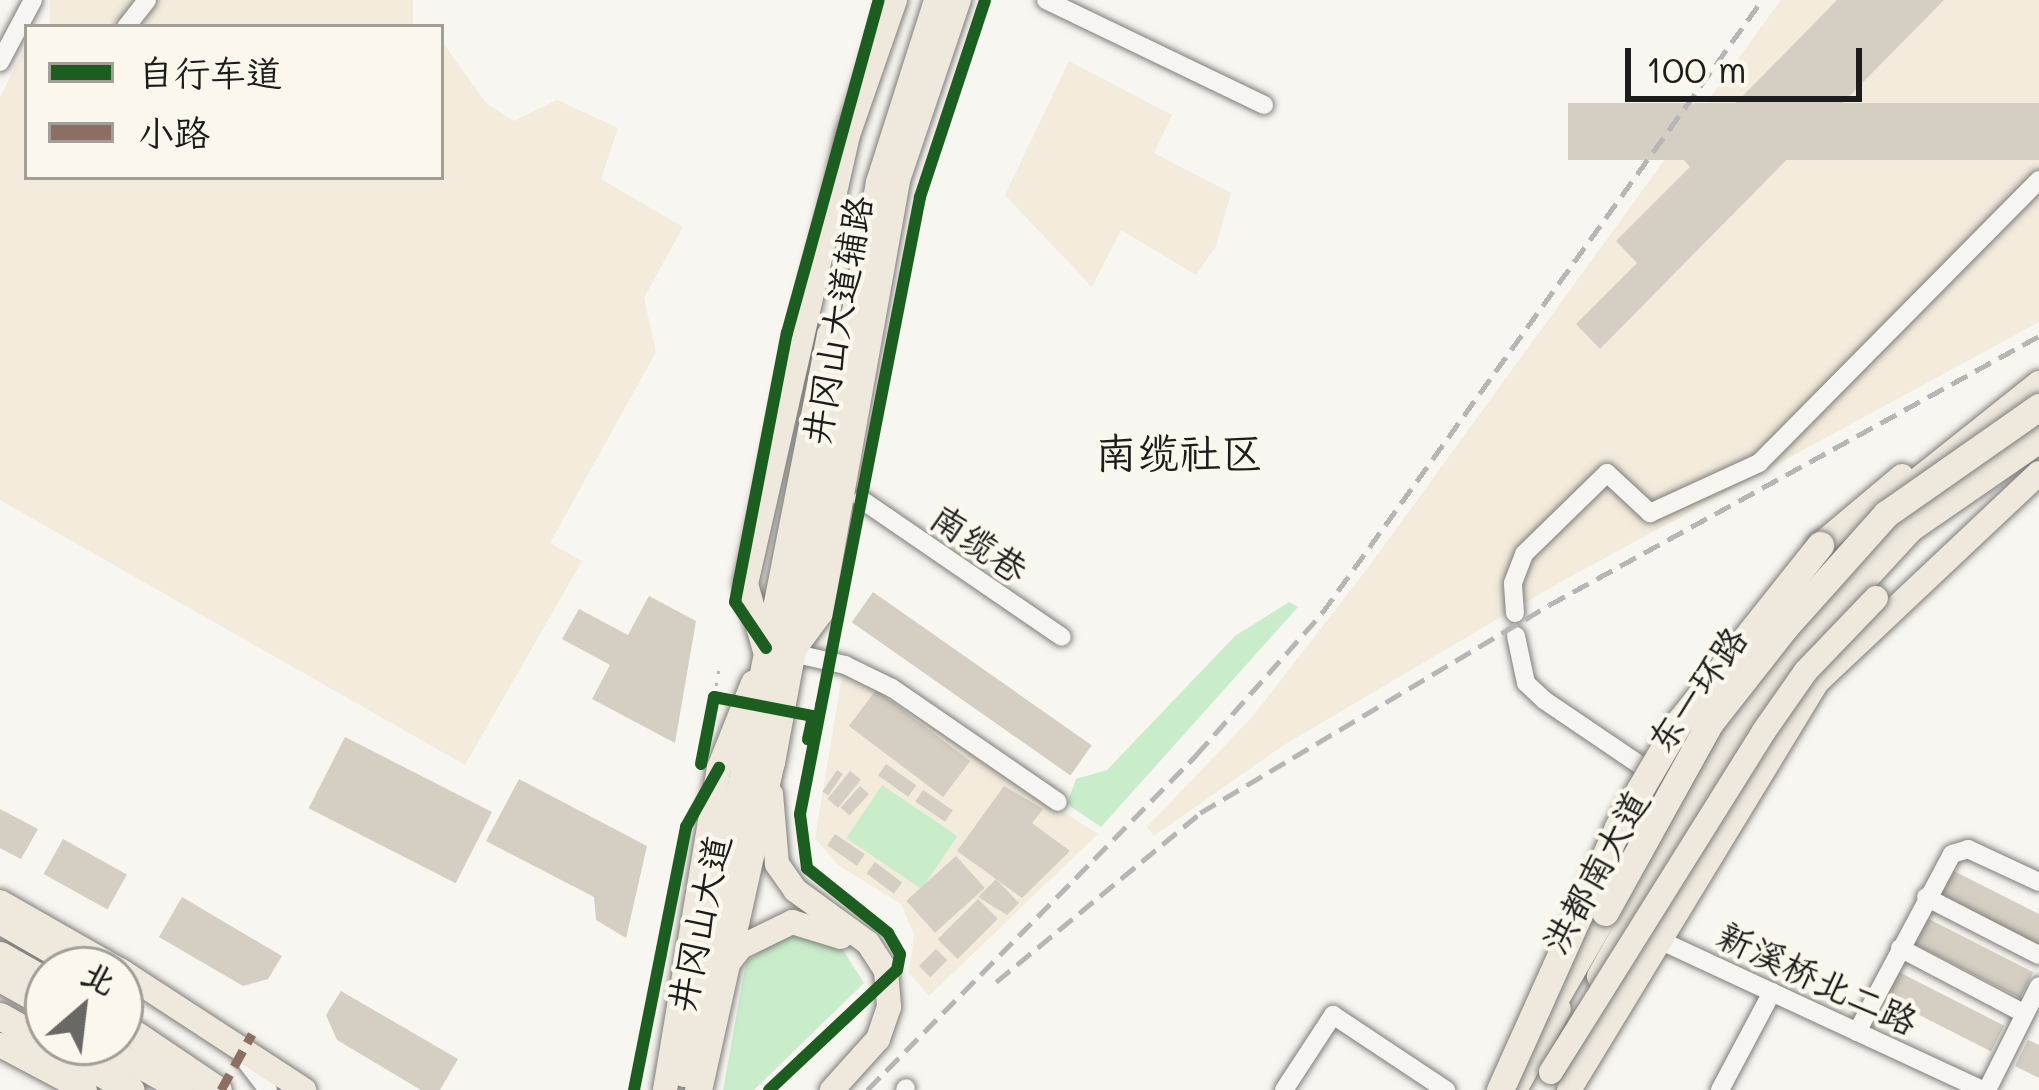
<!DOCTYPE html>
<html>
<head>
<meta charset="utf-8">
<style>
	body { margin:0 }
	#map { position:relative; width:2039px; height:1090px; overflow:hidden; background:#f8f6f0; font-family:Mali,"LXGW WenKai TC",sans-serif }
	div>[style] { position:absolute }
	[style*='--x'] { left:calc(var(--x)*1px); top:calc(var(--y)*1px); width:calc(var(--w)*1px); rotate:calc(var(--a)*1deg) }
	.built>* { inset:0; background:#f3ecdd; transform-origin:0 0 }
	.green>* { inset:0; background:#c9eccb; transform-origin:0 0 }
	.building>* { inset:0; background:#d5cec3; transform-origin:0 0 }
	.path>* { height:3px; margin-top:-1.5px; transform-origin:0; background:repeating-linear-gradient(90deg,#b7b6b4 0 3px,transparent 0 12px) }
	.roads { filter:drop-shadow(0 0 3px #7f7e7b) drop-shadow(0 0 3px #7f7e7b) }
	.minor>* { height:18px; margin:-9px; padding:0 9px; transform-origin:9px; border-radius:9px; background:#f6f5f1 }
	.major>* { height:24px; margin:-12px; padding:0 12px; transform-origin:12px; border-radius:12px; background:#eee8dd }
	.highway>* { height:27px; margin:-13.5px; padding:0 13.5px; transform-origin:13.5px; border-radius:13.5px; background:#eee8dd }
	.rail>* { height:4.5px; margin-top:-2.25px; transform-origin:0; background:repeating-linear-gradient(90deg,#b7b6b4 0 18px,transparent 0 27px) }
	.bridges { filter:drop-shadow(0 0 3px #7f7e7b) drop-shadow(0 0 3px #7f7e7b) }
	.major-bridge>* { height:24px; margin:-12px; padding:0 12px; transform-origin:12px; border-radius:12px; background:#eee8dd }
	.highway-bridge>* { height:27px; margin:-13.5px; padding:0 13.5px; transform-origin:13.5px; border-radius:13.5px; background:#eee8dd }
	.quiet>* { height:9px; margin-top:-4.5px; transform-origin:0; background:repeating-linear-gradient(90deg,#8d6e63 0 18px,transparent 0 27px) }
	.cycleway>* { height:12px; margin:-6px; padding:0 6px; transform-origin:6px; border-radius:6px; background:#1b5e20 }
	span { translate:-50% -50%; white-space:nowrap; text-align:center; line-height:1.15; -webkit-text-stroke:9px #fbf7ec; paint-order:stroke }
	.street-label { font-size:36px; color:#1c1c1c }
	.quarter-label { font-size:42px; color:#1c1c1c }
	.legend { position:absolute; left:24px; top:24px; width:420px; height:156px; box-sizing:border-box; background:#fbf7ec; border:3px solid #a29f99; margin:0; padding:15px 21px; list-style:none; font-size:36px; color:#1c1c1c }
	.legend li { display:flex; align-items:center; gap:24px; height:60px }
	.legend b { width:60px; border:3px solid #a29f99 }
	.north { position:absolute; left:24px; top:946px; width:120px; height:120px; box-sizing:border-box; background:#fbf7ec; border:3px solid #a29f99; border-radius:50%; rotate:28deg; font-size:33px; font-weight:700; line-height:48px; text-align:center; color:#1c1c1c }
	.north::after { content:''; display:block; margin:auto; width:42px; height:54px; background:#696866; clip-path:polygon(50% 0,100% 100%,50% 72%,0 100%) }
	.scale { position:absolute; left:1625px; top:48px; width:237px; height:54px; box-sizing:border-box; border:6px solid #1c1c1c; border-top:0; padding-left:15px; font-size:36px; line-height:42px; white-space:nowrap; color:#1c1c1c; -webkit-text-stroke:9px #fbf7ec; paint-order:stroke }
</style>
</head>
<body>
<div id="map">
	<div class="built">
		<div style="left:50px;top:0;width:363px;height:30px"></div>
		<div style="clip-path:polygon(1781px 0,2039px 0,2039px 322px,1557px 584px,1284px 745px,1154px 836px,1147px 827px,1253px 716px,1370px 565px)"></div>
		<div style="clip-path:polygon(441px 40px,486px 103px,514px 121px,557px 100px,618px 128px,601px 179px,683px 227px,644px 298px,656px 352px,550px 543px,582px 561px,465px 765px,0 500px,0 97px,27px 44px,27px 177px,441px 177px)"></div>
		<div style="clip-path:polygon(1069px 61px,1172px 115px,1154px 153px,1231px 193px,1216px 246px,1196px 275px,1121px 230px,1092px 287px,1005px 195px)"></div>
		<div style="clip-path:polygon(843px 670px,1098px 834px,929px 996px,909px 973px,914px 935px,901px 904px,838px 865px,815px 838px)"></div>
	</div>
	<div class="green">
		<div style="clip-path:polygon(1289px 602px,1298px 607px,1101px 827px,1067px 804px,1076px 779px,1107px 770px,1235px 636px)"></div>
		<div style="left:882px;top:785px;width:91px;height:64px;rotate:34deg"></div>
		<div style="clip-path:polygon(786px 933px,839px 944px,864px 983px,754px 1090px,723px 1090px,746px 962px)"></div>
	</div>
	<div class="building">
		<div style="clip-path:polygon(1837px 0,1944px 0,1600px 349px,1576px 324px,1637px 263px,1616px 241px,1690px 167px,1682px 158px)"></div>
		<div style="left:2039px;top:103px;width:57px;height:471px;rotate:90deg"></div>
		<div style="left:873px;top:592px;width:267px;height:37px;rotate:35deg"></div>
		<div style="clip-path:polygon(649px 596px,696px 621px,675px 743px,592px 699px,610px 665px,562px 639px,579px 609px,628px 635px)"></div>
		<div style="left:876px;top:690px;width:118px;height:45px;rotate:37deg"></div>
		<div style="left:345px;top:737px;width:165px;height:80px;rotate:27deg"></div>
		<div style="left:886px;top:764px;width:37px;height:14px;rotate:35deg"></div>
		<div style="left:837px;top:770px;width:7px;height:26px;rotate:34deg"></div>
		<div style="left:850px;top:771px;width:14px;height:36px;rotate:39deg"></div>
		<div style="clip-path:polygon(519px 779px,647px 846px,626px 938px,596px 920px,594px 897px,486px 841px)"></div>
		<div style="left:860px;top:786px;width:12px;height:29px;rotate:42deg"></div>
		<div style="clip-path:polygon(1004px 786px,1043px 809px,1032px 823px,1070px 851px,1022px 898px,957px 851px)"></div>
		<div style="left:923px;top:790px;width:36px;height:14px;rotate:34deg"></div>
		<div style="clip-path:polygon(0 809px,38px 829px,21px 859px,0 848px)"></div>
		<div style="left:835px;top:834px;width:36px;height:14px;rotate:34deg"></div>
		<div style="left:63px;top:839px;width:73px;height:40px;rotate:29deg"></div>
		<div style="left:956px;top:856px;width:43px;height:67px;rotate:48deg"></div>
		<div style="left:875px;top:862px;width:34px;height:14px;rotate:37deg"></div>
		<div style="clip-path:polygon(1948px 868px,2039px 914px,2039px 947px,1935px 893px)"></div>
		<div style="clip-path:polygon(996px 879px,1019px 903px,1007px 915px,978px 897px)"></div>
		<div style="clip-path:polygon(182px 897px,282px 956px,268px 979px,243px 986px,159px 937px)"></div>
		<div style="left:978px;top:899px;width:28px;height:57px;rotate:45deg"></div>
		<div style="left:1921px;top:915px;width:126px;height:29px;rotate:27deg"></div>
		<div style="left:936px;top:949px;width:16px;height:24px;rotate:45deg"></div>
		<div style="left:1891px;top:968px;width:127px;height:29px;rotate:27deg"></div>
		<div style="clip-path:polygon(341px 991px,458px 1059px,440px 1090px,421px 1090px,337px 1040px,326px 1015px)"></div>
		<div style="clip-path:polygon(2028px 1040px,2039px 1045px,2039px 1078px,2015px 1066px)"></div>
	</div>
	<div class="path">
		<div style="--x:714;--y:697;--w:27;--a:-80"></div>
		<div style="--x:813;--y:716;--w:39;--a:-75"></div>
	</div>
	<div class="roads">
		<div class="minor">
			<div style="--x:1046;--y:0;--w:242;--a:25.7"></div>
			<div style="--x:126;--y:27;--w:34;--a:-52"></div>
			<div style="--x:0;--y:62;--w:70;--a:-62"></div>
			<div style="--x:862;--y:500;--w:242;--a:34.4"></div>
			<div style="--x:1515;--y:613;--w:30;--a:-94"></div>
			<div style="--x:1513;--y:583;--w:31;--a:-69"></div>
			<div style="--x:1524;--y:554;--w:116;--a:-44.3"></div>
			<div style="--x:1607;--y:473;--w:59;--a:42.9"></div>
			<div style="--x:1650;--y:513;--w:120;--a:-24.6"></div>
			<div style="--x:1759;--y:463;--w:398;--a:-45.3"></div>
			<div style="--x:1516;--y:636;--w:48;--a:78"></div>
			<div style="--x:1526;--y:683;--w:25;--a:43"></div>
			<div style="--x:1544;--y:700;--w:123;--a:34.1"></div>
			<div style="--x:1646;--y:769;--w:32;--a:18"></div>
			<div style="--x:783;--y:651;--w:64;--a:12.7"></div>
			<div style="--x:845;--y:665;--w:52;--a:26.1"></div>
			<div style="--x:892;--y:688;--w:201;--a:34.5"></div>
			<div style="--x:1926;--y:897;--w:127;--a:27.2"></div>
			<div style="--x:1653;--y:937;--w:363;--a:24.9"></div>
			<div style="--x:1900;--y:948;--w:141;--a:27.8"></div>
			<div style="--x:1857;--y:1032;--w:202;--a:-61.9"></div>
			<div style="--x:1952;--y:854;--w:17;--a:-17"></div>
			<div style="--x:1968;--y:849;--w:78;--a:24.9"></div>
			<div style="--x:242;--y:1056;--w:43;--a:52.6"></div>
			<div style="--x:905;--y:1090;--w:2;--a:-63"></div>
			<div style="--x:1284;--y:1090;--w:90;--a:-56.8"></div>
			<div style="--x:1333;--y:1015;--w:136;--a:33.6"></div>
			<div style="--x:1720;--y:1090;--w:111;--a:-62"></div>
			<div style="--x:1987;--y:1090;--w:116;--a:-63.4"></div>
		</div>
		<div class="major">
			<div style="--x:1896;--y:497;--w:183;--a:-38.6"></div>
			<div style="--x:1820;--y:545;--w:107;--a:-40.1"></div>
			<div style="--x:765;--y:651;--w:70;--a:-105.8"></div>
			<div style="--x:746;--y:584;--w:460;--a:-77.2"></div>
			<div style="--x:848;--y:135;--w:143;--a:-70.8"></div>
			<div style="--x:792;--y:652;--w:49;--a:-53.4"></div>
			<div style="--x:821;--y:613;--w:443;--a:-79.9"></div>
			<div style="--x:899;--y:177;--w:187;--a:-71.3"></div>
			<div style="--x:771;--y:794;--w:70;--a:85.1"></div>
			<div style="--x:777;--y:864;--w:32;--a:55"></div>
			<div style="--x:795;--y:890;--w:90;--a:36"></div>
			<div style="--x:868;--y:943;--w:33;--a:57"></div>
			<div style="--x:886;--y:971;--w:36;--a:85"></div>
			<div style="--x:889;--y:1007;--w:34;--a:109"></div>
			<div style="--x:878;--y:1039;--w:69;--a:132"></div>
			<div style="--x:0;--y:902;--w:137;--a:29.7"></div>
			<div style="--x:0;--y:922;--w:96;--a:30"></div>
			<div style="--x:726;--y:966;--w:24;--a:-52"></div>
			<div style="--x:741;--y:947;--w:57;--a:-26.1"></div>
			<div style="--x:792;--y:922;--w:51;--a:17"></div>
			<div style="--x:120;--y:970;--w:220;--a:33.1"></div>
			<div style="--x:96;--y:1042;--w:98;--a:29.2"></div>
			<div style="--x:0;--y:1045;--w:96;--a:27.9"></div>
			<div style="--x:665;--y:1090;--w:326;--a:-80.5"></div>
			<div style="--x:719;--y:768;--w:92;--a:-68.2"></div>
			<div style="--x:1515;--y:1090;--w:92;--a:-61.5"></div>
			<div style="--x:1569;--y:1090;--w:476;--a:-58.7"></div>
			<div style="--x:1816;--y:683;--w:306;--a:-43.3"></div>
		</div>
		<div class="highway">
			<div style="--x:0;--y:955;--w:55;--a:29.4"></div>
			<div style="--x:1600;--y:976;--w:275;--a:-60.8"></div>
			<div style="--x:1734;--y:736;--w:122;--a:-52.7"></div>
			<div style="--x:1808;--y:639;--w:151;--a:-47.4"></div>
			<div style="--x:1910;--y:528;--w:157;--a:-34.6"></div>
			<div style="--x:0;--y:978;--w:55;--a:29.4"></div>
			<div style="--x:0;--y:1016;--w:150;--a:29.5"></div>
			<div style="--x:1541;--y:1023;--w:128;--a:-60"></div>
			<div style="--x:120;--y:1024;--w:118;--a:34"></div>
			<div style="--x:684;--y:1073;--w:753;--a:-78.82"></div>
			<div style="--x:698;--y:1090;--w:336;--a:-77.5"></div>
			<div style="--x:771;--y:762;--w:590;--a:-79.45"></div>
			<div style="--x:879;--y:182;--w:191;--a:-72.3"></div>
		</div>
	</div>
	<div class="rail">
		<div style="--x:996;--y:982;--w:265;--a:-39.6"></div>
		<div style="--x:1200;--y:813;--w:406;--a:-30.8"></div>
		<div style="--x:1549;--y:605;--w:559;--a:-28.77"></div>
		<div style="--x:867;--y:1090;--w:470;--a:-45.5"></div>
		<div style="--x:1196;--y:755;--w:190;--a:-48.4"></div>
		<div style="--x:1322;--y:613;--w:755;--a:-54.33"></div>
	</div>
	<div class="bridges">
		<div class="major-bridge">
			<div style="--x:1551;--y:1072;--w:402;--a:-58"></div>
			<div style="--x:1764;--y:731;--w:73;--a:-55"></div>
			<div style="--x:1806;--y:671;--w:101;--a:-46.2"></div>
		</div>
		<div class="highway-bridge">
			<div style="--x:1605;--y:912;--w:215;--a:-61"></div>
			<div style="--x:1709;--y:724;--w:123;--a:-51.9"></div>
			<div style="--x:1785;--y:627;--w:152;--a:-48.2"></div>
			<div style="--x:1886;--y:514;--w:187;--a:-35"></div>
			<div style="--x:1500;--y:1090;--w:288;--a:-65.8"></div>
			<div style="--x:1618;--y:827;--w:123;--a:-59.7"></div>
			<div style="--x:1680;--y:721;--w:225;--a:-51.5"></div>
		</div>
	</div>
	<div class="quiet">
		<div style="--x:221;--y:1090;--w:64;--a:-61"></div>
	</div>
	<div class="cycleway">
		<div style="--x:766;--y:648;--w:55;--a:-124"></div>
		<div style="--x:735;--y:602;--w:274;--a:-79.1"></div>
		<div style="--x:787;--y:333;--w:345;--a:-74.6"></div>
		<div style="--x:701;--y:764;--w:68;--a:-79"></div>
		<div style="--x:714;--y:697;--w:101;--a:10.9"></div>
		<div style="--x:813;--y:716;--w:24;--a:102"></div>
		<div style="--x:634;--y:1090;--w:268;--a:-78.8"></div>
		<div style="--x:686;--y:827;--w:68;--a:-60.8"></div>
		<div style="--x:769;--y:1090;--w:175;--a:-43.2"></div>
		<div style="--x:897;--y:970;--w:16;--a:-79"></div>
		<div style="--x:900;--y:954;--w:24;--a:-120"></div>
		<div style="--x:888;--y:933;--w:104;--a:-141.3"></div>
		<div style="--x:807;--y:868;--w:54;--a:-97.4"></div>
		<div style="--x:800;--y:814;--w:629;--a:-78.99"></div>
		<div style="--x:920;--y:197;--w:207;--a:-71.7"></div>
	</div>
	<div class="street-label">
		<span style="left:836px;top:320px;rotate:-80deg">井冈山大道辅路</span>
		<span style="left:980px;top:542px;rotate:34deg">南缆巷</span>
		<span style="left:1696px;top:689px;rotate:-55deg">东一环路</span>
		<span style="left:1594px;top:871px;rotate:-61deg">洪都南大道</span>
		<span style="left:698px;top:923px;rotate:-78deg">井冈山大道</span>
		<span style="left:1818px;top:977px;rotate:25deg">新溪桥北二路</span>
	</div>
	<div class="quarter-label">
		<span style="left:1179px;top:452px">南缆社区</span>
	</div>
	<ul class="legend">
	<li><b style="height:15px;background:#1b5e20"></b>自行车道</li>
	<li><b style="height:15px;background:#8d6e63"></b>小路</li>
	</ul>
	<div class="north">北</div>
	<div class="scale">100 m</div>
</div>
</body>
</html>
